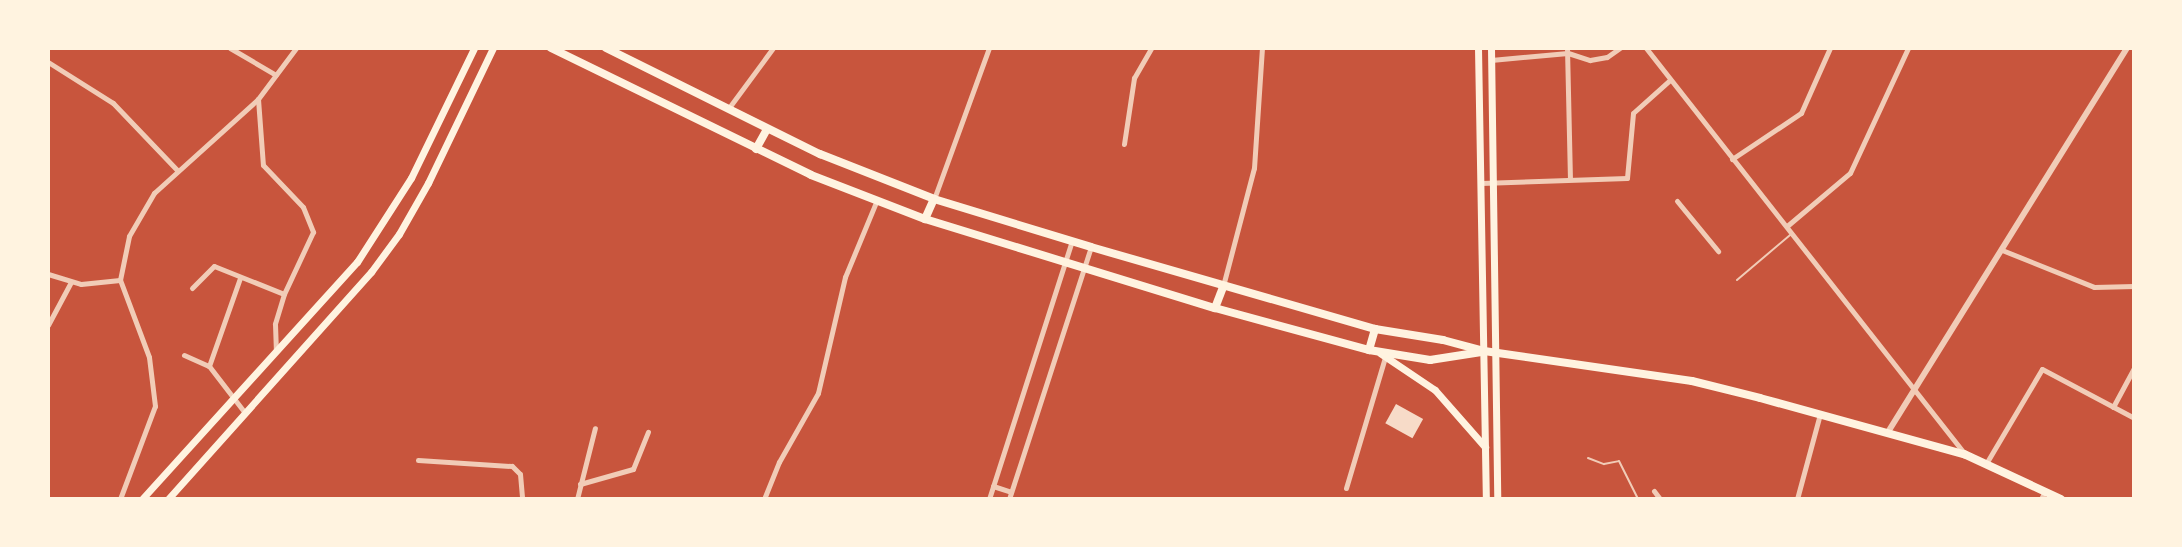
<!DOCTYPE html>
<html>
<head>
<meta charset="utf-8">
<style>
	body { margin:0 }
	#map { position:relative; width:2182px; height:547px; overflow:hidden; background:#c8553d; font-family:"Nunito Sans",sans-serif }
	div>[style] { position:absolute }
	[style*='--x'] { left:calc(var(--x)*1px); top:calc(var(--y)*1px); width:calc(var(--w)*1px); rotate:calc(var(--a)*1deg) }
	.building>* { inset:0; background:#f7dbc8; transform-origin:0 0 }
	.service>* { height:2px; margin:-1px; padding:0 1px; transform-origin:1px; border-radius:1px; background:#f1ccb7 }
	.minor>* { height:5px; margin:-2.5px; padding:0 2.5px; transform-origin:2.5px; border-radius:2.5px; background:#f1ccb7 }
	.tertiary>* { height:6px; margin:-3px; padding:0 3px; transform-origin:3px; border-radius:3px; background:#f1ccb7 }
	.secondary>* { height:7px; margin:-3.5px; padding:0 3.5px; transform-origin:3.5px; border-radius:3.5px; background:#fff3e0 }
	.primary>* { height:8px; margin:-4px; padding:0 4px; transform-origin:4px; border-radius:4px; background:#fff3e0 }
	span { translate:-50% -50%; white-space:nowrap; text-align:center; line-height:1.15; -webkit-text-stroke:4.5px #fff3e0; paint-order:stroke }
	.frame { position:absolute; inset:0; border:50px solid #fff3e0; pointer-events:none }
</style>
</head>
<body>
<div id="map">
	<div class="building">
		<div style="left:1396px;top:404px;width:31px;height:22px;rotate:29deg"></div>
	</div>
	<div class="service">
		<div style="--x:1737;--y:280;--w:70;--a:-40.3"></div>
		<div style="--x:1588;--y:458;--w:17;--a:21"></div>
		<div style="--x:1604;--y:464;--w:15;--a:-11"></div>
		<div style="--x:1619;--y:461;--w:42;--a:63.4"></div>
	</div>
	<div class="minor">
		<div style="--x:230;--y:48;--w:53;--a:30.4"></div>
		<div style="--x:1567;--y:48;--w:131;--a:88.7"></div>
		<div style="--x:1646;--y:48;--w:515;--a:51.86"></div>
		<div style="--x:1491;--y:60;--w:77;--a:-5.2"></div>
		<div style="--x:1568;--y:53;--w:23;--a:18"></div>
		<div style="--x:1590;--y:60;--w:17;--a:-10"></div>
		<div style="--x:1607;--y:57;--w:16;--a:-35"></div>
		<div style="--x:48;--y:62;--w:77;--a:32.2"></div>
		<div style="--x:113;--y:103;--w:93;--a:46.3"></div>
		<div style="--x:258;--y:99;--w:66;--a:85.7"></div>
		<div style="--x:263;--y:165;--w:58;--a:46.4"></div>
		<div style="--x:303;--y:207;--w:27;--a:68"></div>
		<div style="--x:313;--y:232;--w:68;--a:115.1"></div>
		<div style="--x:284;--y:294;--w:31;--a:107"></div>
		<div style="--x:275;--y:324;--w:27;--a:88"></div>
		<div style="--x:728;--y:109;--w:76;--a:-53.6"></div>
		<div style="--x:1124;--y:144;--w:67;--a:-81.4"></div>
		<div style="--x:1134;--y:78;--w:34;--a:-60"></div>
		<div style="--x:1732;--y:159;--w:83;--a:-33.7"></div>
		<div style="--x:1801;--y:113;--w:71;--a:-66"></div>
		<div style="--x:1481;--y:183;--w:146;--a:-2"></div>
		<div style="--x:1627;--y:178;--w:65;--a:-84.7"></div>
		<div style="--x:1633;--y:113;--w:50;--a:-41.7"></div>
		<div style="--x:934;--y:199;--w:161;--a:-70"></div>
		<div style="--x:1677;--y:201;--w:65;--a:50.6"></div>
		<div style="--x:1787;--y:226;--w:82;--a:-40.1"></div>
		<div style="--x:1850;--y:173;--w:138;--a:-65.1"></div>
		<div style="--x:2002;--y:250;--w:99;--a:21.9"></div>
		<div style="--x:2094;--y:287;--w:40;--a:-1.4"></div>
		<div style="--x:48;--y:274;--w:34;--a:17"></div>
		<div style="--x:81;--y:284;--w:39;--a:-6"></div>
		<div style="--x:1223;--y:286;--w:122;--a:-75.3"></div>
		<div style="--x:1254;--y:168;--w:120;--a:-86.2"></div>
		<div style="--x:192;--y:288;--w:31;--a:-45"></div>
		<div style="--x:214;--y:266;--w:75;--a:21.8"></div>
		<div style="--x:48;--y:325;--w:49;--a:-61.9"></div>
		<div style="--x:184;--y:355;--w:27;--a:24"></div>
		<div style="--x:209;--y:366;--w:59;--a:52.5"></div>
		<div style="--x:209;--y:366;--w:93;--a:-70.6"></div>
		<div style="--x:2113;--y:407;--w:44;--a:-61.7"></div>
		<div style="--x:418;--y:460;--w:94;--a:3.7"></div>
		<div style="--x:512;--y:466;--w:11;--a:45"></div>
		<div style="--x:520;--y:474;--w:25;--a:85"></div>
		<div style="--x:1987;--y:462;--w:108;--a:-59.4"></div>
		<div style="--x:2042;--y:369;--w:104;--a:28"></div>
		<div style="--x:580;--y:484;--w:55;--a:-15.8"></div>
		<div style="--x:633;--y:469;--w:40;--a:-68"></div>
		<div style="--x:993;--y:486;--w:19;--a:18"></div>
		<div style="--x:1346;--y:488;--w:137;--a:-73.4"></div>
		<div style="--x:1654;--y:491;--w:10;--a:53"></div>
		<div style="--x:120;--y:499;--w:99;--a:-69.4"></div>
		<div style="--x:155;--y:406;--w:49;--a:-97"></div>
		<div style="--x:149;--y:357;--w:82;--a:-110.6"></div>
		<div style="--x:120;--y:280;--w:45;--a:-78.4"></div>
		<div style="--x:129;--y:236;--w:50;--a:-59.8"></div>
		<div style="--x:154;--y:193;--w:140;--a:-42.1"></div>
		<div style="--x:258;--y:99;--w:64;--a:-53.3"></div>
		<div style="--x:577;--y:499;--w:73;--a:-75.8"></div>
		<div style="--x:764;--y:499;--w:40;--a:-68"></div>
		<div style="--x:779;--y:462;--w:79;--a:-60.5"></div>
		<div style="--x:818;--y:393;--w:119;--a:-76.9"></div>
		<div style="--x:845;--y:277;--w:81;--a:-67.5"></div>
		<div style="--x:989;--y:499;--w:271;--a:-72.2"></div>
		<div style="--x:1009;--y:499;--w:265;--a:-72"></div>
		<div style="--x:1797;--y:499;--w:88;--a:-74.9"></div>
		<div style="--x:2041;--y:499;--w:9;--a:-63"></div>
	</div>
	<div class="tertiary">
		<div style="--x:1888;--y:432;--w:452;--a:-58.1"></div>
	</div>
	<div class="secondary">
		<div style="--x:1478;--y:48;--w:451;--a:89"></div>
		<div style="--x:1491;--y:48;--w:451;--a:89.2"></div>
		<div style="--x:1380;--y:353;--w:66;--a:33.9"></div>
		<div style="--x:1435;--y:390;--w:76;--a:48.7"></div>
		<div style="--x:142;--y:499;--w:320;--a:-47.8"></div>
		<div style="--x:357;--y:262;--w:100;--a:-57.3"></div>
		<div style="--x:411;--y:178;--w:144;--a:-64.1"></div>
		<div style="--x:168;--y:499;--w:305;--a:-48.2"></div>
		<div style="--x:371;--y:272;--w:47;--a:-53.6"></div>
		<div style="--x:399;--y:234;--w:59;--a:-60.4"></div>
		<div style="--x:428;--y:183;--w:150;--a:-64.3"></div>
	</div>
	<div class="primary">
		<div style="--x:551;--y:48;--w:289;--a:26"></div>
		<div style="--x:811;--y:175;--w:122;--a:21.1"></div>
		<div style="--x:925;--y:219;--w:303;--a:17.1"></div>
		<div style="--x:1215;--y:308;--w:160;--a:15.3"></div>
		<div style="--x:1369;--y:350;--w:62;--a:9.3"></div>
		<div style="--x:1430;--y:360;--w:52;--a:-8.9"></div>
		<div style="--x:606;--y:48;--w:239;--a:26.4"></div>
		<div style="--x:820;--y:154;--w:123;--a:21.5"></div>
		<div style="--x:934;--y:199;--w:164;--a:17"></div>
		<div style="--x:1091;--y:247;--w:296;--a:16.1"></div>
		<div style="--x:1375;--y:329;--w:69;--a:9.2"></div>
		<div style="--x:1443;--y:340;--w:42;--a:15"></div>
		<div style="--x:1484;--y:351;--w:210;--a:8.2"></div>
		<div style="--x:1692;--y:381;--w:70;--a:14"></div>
		<div style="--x:1760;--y:398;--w:212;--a:15.4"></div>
		<div style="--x:1964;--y:454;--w:107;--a:24.9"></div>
		<div style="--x:756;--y:149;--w:23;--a:-61"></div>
		<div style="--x:925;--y:219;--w:22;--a:-66"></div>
		<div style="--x:1215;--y:308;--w:22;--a:-69"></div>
		<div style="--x:1369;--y:350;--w:22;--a:-74"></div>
	</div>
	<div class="frame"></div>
</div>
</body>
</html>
